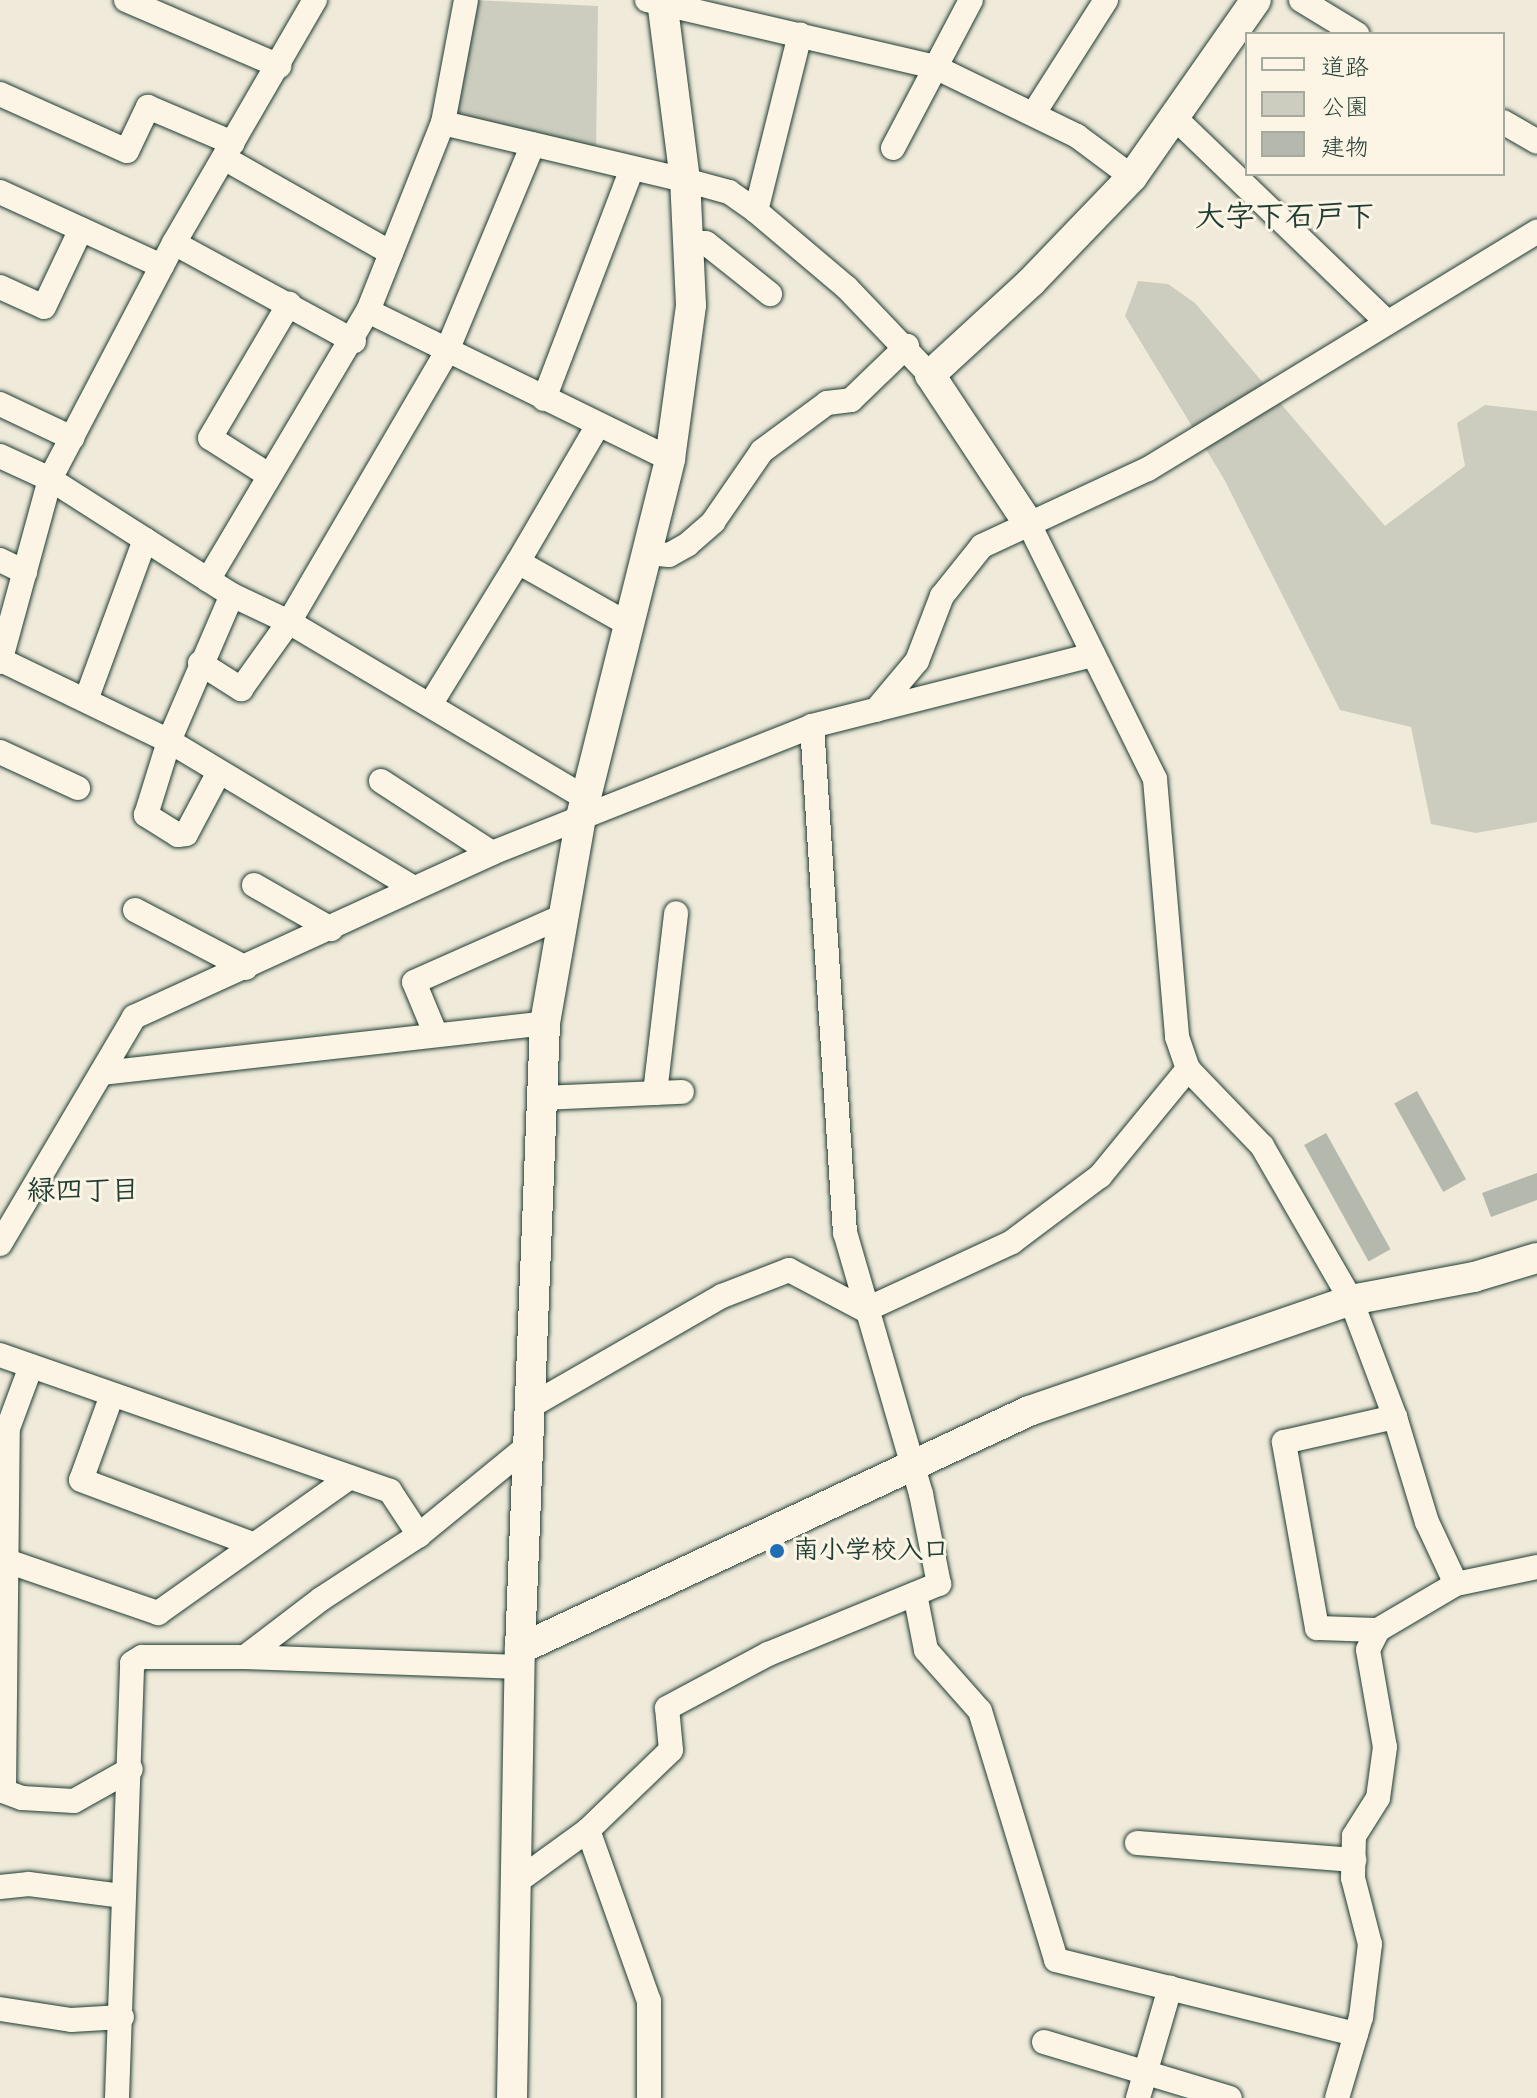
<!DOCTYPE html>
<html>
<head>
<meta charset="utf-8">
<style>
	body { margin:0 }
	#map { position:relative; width:1537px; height:2098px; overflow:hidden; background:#efeada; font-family:Pangolin,"Klee One",sans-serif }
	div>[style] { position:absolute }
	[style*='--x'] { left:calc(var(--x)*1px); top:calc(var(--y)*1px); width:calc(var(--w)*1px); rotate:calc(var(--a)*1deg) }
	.green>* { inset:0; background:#cccdbf }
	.building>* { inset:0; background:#b5b9ad; transform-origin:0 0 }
	.roads { filter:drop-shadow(0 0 2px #1f3d34) drop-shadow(0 0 2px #1f3d34) }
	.minor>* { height:24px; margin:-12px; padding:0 12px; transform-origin:12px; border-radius:12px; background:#fcf5e5 }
	.tertiary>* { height:30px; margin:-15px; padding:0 15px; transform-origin:15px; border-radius:15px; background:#fcf5e5 }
	.dots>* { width:22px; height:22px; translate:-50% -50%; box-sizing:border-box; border:4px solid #fcf5e5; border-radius:50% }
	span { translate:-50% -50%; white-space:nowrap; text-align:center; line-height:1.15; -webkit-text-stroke:6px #fcf5e5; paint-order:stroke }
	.poi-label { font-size:26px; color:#1f3d34; font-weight:700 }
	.left { translate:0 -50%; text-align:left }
	.neighbourhood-label { font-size:28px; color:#1f3d34; font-weight:700 }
	.quarter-label { font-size:30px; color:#1f3d34; font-weight:700 }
	.legend { position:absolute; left:1245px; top:32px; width:260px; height:144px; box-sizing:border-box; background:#fcf5e5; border:2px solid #a4ab9e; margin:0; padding:10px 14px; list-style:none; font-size:24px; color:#1f3d34 }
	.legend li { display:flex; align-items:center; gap:16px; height:40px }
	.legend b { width:40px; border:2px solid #a4ab9e }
</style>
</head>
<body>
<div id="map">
	<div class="green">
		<div style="clip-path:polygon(473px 0,598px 6px,596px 152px,463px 119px,456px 110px)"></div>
		<div style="clip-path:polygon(1138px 281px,1168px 284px,1195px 303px,1385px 526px,1465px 466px,1457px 423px,1485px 405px,1537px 411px,1537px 822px,1476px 833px,1431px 824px,1411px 727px,1340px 710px,1224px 479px,1125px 316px)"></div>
	</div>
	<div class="building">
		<div style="left:1417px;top:1091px;width:101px;height:26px;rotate:61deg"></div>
		<div style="left:1326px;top:1133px;width:133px;height:25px;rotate:61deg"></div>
		<div style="clip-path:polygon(1537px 1173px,1537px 1200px,1491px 1217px,1482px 1193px)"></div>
	</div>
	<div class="roads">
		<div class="minor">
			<div style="--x:126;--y:0;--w:167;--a:23.3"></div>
			<div style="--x:647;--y:0;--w:296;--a:13.1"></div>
			<div style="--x:935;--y:67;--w:158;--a:25.9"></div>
			<div style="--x:1077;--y:136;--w:69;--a:36.7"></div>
			<div style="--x:1301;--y:0;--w:66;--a:31.3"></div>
			<div style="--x:0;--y:94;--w:139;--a:24.2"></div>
			<div style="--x:127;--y:151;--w:49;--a:-64.5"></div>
			<div style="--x:148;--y:107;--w:92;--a:23"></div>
			<div style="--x:1034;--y:113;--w:134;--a:-57.5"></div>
			<div style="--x:1176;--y:119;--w:293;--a:43.9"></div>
			<div style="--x:1503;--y:122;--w:39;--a:30"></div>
			<div style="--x:443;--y:123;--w:249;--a:13.3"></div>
			<div style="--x:685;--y:180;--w:46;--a:15.3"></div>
			<div style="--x:729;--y:192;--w:33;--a:35"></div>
			<div style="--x:756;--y:211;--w:182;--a:-76"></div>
			<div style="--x:893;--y:148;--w:167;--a:-62.2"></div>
			<div style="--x:224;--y:158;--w:192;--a:29.6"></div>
			<div style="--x:0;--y:192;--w:178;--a:24.6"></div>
			<div style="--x:756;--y:211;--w:119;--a:40.2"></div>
			<div style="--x:847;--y:288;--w:120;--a:46.3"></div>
			<div style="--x:690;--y:242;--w:16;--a:4"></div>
			<div style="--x:706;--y:243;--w:82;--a:38.6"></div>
			<div style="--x:174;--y:243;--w:205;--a:28.6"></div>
			<div style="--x:0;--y:287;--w:48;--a:24.4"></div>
			<div style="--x:44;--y:307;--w:86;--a:-64.6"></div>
			<div style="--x:368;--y:311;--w:336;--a:26.1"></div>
			<div style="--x:544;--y:399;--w:247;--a:-69.1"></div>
			<div style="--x:0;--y:404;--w:80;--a:25.3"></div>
			<div style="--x:0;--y:456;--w:55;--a:24.7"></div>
			<div style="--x:50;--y:479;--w:216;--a:32.5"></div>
			<div style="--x:232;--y:595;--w:63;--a:25.3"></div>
			<div style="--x:289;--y:622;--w:345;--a:30.7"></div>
			<div style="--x:267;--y:474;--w:67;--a:-147.7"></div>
			<div style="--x:210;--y:438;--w:156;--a:-59.5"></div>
			<div style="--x:1030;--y:526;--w:282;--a:63.7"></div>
			<div style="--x:1155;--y:779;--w:259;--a:85.1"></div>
			<div style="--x:1177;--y:1037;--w:34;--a:71"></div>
			<div style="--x:1188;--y:1069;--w:107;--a:46.1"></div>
			<div style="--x:1262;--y:1146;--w:178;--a:60"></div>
			<div style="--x:1351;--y:1300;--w:125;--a:69.4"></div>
			<div style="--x:1395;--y:1417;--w:110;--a:73.1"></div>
			<div style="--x:1427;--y:1522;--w:68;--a:64.9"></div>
			<div style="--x:1456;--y:1584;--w:91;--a:149.5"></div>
			<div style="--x:1378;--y:1630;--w:22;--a:117"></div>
			<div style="--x:1368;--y:1650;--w:98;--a:80.1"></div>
			<div style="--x:1385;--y:1747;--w:51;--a:97.8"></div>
			<div style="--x:1378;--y:1798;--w:45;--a:122.3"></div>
			<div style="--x:1354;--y:1836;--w:42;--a:91.4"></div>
			<div style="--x:1353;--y:1878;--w:68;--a:75.6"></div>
			<div style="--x:1370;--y:1944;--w:74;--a:97"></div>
			<div style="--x:1361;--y:2017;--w:84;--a:106.5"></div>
			<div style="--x:646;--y:553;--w:23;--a:5"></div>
			<div style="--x:669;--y:555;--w:21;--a:-29"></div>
			<div style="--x:687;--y:545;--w:35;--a:-41"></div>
			<div style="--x:713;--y:522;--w:86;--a:-55.4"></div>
			<div style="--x:762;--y:451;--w:81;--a:-36.4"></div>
			<div style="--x:827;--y:403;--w:24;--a:-7"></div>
			<div style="--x:851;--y:400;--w:78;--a:-44"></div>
			<div style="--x:0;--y:560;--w:28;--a:26"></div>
			<div style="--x:518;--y:562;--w:159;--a:-59.7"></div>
			<div style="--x:208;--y:580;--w:313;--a:-59.3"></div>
			<div style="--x:368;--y:311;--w:202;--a:-68.3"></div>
			<div style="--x:443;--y:123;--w:125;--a:-79.4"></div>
			<div style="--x:1;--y:660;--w:187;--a:25.7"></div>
			<div style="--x:169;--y:741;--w:286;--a:31"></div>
			<div style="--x:0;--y:662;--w:190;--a:-74.7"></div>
			<div style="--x:50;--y:479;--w:267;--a:-62.3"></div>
			<div style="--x:174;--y:243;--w:281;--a:-59.9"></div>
			<div style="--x:200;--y:663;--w:49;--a:32.4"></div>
			<div style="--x:241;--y:689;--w:82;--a:-54.4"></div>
			<div style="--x:289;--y:622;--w:311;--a:-59.7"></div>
			<div style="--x:446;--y:353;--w:226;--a:-67.4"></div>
			<div style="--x:86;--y:700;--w:171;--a:-69.8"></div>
			<div style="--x:430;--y:705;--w:168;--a:-58.4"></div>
			<div style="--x:518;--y:562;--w:126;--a:29.4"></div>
			<div style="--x:876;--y:710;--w:64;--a:-50.1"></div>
			<div style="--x:917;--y:661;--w:70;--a:-69"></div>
			<div style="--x:942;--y:596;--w:64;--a:-51.3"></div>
			<div style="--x:982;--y:546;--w:183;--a:-24.9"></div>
			<div style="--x:1148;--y:469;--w:456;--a:-31.4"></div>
			<div style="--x:0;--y:752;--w:86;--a:24.8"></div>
			<div style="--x:219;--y:772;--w:70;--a:118"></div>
			<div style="--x:186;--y:834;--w:8;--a:173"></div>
			<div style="--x:178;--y:835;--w:38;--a:-148"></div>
			<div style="--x:146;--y:815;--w:77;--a:-72.7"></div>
			<div style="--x:169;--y:741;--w:159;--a:-66.7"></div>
			<div style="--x:381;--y:781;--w:132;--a:33"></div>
			<div style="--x:254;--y:885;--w:89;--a:29.7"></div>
			<div style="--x:135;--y:910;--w:125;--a:27.6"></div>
			<div style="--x:436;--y:1035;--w:57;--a:-112.5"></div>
			<div style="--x:414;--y:982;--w:163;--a:-23.9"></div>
			<div style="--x:102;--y:1073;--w:446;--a:-6.4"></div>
			<div style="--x:655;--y:1093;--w:181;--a:-83.3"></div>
			<div style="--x:542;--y:1098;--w:140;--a:-2.5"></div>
			<div style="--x:0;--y:1244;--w:264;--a:-59.4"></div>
			<div style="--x:134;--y:1017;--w:394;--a:-24.6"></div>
			<div style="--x:492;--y:853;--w:344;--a:-21.6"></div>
			<div style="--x:812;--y:726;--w:290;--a:-14.2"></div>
			<div style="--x:0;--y:1355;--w:413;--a:19.2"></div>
			<div style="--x:390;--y:1491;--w:53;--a:56.6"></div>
			<div style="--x:112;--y:1395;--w:90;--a:110"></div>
			<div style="--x:81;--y:1480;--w:183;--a:20.5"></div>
			<div style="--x:534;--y:1404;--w:217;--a:-29.9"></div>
			<div style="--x:722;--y:1296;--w:72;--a:-21.2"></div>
			<div style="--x:789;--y:1270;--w:86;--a:27.8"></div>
			<div style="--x:865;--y:1310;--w:162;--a:-24.8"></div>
			<div style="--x:1012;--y:1242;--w:110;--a:-36.9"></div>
			<div style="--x:1100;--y:1176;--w:139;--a:-50.6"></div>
			<div style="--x:7;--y:1561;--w:160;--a:19"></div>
			<div style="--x:158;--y:1613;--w:235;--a:-35.3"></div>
			<div style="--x:1456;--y:1584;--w:83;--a:-11.9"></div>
			<div style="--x:915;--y:1594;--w:57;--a:78.9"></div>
			<div style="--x:926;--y:1650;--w:81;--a:48.5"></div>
			<div style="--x:980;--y:1711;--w:260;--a:73"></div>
			<div style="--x:1056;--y:1960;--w:309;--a:13.9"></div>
			<div style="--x:1378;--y:1630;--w:61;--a:-178.1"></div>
			<div style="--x:1317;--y:1628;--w:189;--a:-100.1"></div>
			<div style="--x:1284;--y:1442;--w:114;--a:-12.7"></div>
			<div style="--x:245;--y:1657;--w:96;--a:-37.3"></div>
			<div style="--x:321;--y:1599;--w:117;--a:-33.1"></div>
			<div style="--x:419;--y:1535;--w:144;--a:-39.3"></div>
			<div style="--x:0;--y:1790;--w:23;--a:20"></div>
			<div style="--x:22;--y:1798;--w:52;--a:3.3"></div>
			<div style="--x:74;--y:1801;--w:65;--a:-29.3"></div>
			<div style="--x:4;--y:1791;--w:363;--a:-89.4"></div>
			<div style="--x:8;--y:1428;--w:66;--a:-69.6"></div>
			<div style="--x:588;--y:1830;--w:182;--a:70.4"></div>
			<div style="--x:649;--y:2001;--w:97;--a:90"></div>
			<div style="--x:1137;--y:1843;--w:218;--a:4.5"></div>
			<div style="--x:515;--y:1883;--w:90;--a:-36"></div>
			<div style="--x:588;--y:1830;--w:115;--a:-43.9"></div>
			<div style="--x:671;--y:1750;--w:42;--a:-95.4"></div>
			<div style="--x:667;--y:1708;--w:115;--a:-28.1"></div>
			<div style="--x:768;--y:1654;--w:185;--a:-22.3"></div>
			<div style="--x:939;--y:1584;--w:92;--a:-101.3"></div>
			<div style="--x:921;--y:1494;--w:272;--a:-106.2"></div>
			<div style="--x:845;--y:1233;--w:508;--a:-93.72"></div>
			<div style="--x:0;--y:1887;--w:29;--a:-6"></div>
			<div style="--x:29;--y:1884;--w:95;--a:7.3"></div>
			<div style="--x:0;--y:2009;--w:72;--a:8.8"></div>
			<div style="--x:71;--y:2020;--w:51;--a:-3.4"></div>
			<div style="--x:1044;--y:2042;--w:194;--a:16.8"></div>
			<div style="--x:117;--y:2098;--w:435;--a:-88"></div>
			<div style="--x:132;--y:1663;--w:12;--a:-31"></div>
			<div style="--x:142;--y:1657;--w:103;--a:0"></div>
			<div style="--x:245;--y:1657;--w:275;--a:2.1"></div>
			<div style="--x:1138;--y:2098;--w:115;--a:-73.8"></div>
		</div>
		<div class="tertiary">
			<div style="--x:1030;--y:526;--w:181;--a:-123.5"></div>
			<div style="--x:930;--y:375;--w:137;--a:-42.6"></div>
			<div style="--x:1031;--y:282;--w:146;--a:-46.1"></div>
			<div style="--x:1132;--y:177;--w:216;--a:-55"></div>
			<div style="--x:520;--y:1649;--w:562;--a:-25.06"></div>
			<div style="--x:1029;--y:1411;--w:341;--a:-19"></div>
			<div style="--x:1351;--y:1300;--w:125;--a:-10.6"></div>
			<div style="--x:1474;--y:1277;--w:66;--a:-16.8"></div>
			<div style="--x:512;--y:2098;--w:449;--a:-89"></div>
			<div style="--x:520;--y:1649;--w:626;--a:-87.71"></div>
			<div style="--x:545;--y:1023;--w:209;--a:-80.1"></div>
			<div style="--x:581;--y:817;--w:369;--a:-76"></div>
			<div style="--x:670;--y:459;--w:155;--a:-82.2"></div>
			<div style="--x:691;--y:305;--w:125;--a:-92.7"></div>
			<div style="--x:685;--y:180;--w:181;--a:-97.3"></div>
		</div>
	</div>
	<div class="dots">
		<div style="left:777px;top:1551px;background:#1f6fb2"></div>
	</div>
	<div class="poi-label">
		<span class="left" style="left:793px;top:1551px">南小学校入口</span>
	</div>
	<div class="neighbourhood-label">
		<span style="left:83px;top:1191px">緑四丁目</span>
	</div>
	<div class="quarter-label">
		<span style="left:1285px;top:217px">大字下石戸下</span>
	</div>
	<ul class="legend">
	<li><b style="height:10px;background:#fcf5e5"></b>道路</li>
	<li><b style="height:22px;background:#cccdbf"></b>公園</li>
	<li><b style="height:22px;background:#b5b9ad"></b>建物</li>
	</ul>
</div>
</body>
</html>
